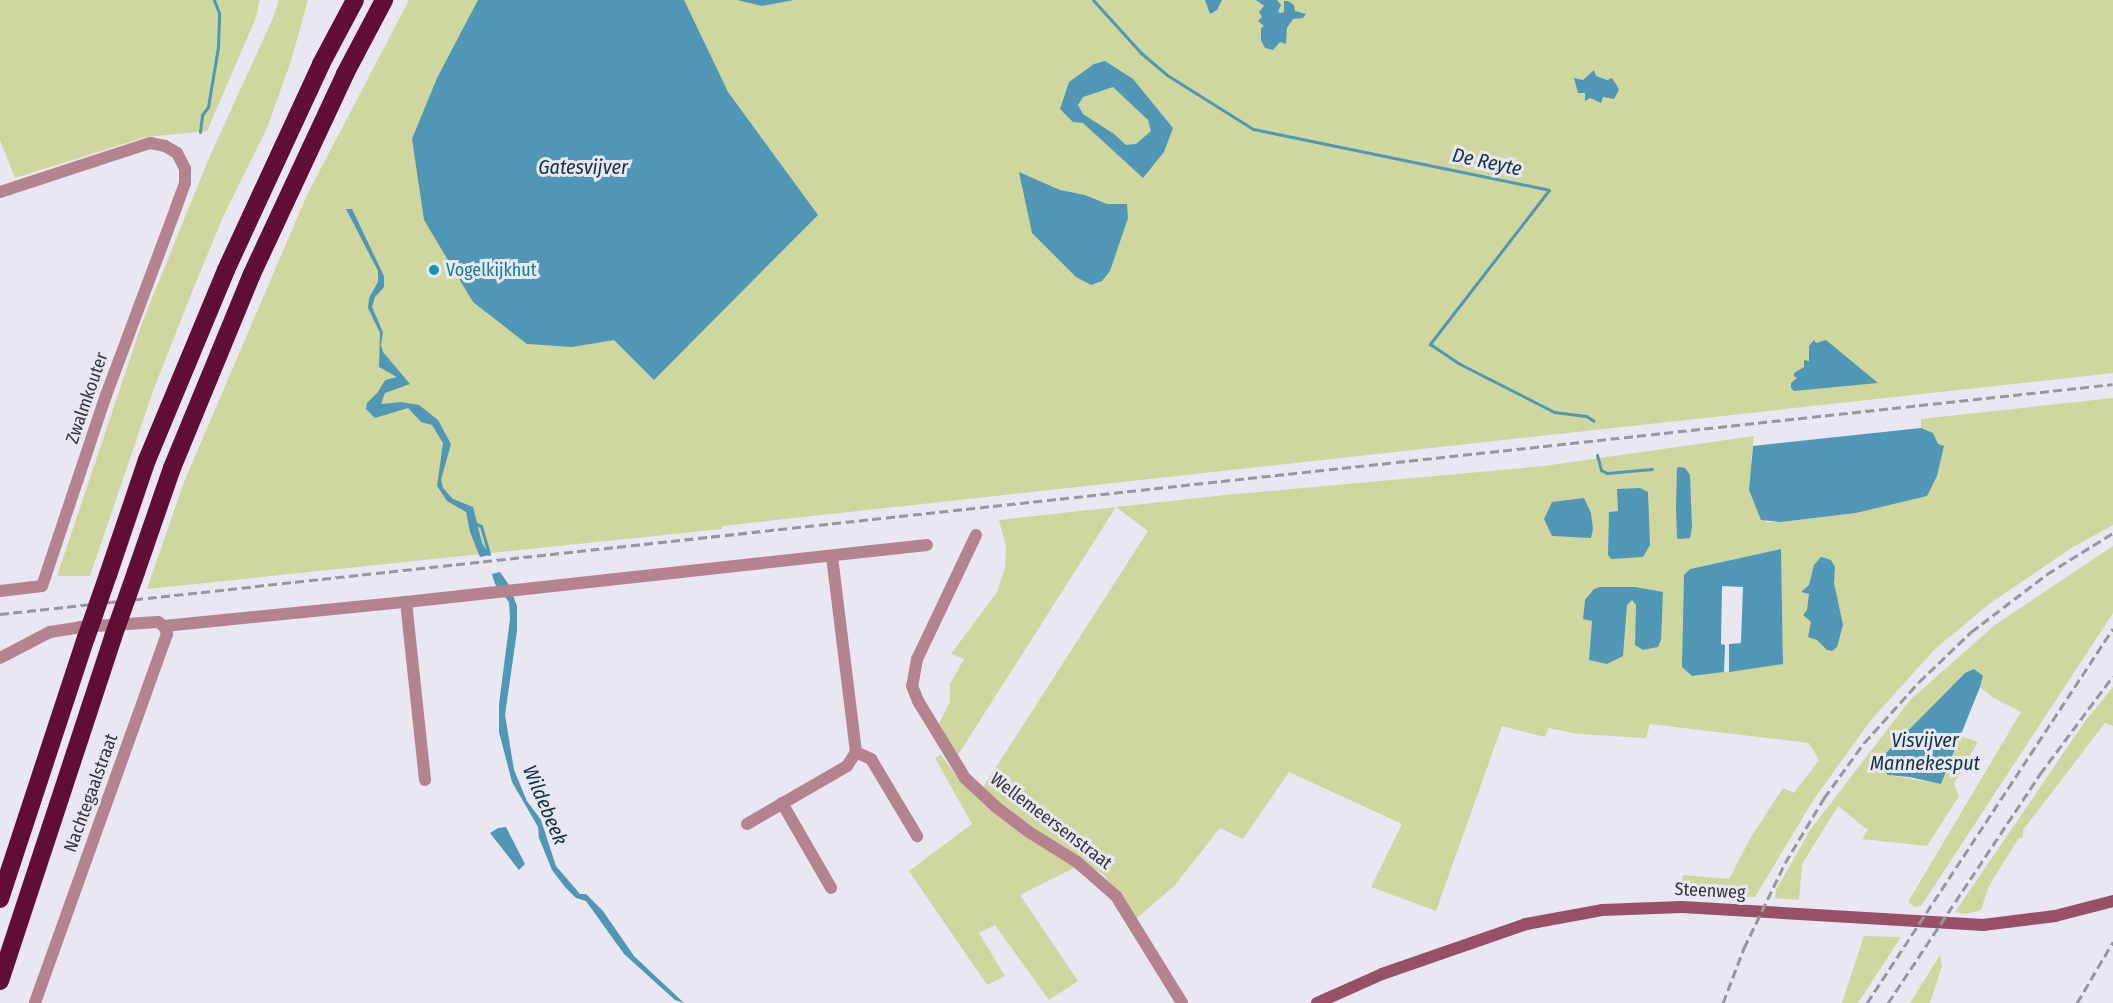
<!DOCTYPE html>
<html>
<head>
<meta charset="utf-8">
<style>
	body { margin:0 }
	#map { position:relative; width:2113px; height:1003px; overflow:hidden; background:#e8e7f2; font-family:"Fira Sans Condensed",sans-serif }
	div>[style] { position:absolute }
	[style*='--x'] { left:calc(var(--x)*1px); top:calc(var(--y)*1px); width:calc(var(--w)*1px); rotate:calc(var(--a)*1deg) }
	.green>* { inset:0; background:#cfd79f }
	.water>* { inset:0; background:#5097b6 }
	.stream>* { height:3px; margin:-1.5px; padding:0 1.5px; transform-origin:1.5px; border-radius:1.5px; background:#5097b6 }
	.minor>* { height:12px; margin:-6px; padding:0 6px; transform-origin:6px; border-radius:6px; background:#b58290 }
	.secondary>* { height:12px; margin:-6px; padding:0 6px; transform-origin:6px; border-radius:6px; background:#975066 }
	.motorway>* { height:18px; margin:-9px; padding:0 9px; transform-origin:9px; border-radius:9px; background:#600f32 }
	.rail>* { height:3px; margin-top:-1.5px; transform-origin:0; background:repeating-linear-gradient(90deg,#97969e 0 9px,transparent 0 13.5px) }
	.motorway-bridge>* { height:18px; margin:-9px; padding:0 9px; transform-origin:9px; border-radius:9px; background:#600f32 }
	.dots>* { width:16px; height:16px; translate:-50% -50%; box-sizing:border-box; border:3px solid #e8e7f2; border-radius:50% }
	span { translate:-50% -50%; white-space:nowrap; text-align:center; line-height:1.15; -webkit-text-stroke:6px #e8e7f2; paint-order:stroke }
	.culture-label { font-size:18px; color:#0d838f }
	.left { translate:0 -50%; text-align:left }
	.street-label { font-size:18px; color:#36363a }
	.water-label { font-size:20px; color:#123341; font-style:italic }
</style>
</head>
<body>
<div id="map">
	<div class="green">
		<div style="clip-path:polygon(0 0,260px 0,255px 20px,207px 131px,146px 137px,15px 178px,0 140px)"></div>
		<div style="clip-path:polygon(279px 0,308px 0,291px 61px,267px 128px,223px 217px,192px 292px,153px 391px,90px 576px,57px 576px,142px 323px,209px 158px,273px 18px)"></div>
		<div style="clip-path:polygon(409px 0,2113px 0,2113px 373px,722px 526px,722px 529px,147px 589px,184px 482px,307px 195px)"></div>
		<div style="clip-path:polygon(evenodd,2113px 398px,2113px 525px,2073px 547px,1989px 604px,1935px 649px,1871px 720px,1814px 799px,1755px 897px,1680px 894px,1683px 875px,1729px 879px,1751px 837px,1783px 788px,1794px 793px,1819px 760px,1809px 743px,1650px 724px,1646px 738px,1578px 734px,1549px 728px,1545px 737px,1502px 726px,1436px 911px,1371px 887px,1402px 824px,1289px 772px,1243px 839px,1220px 828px,1175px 885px,1136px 919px,1104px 875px,1042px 835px,982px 789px,1148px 531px,1116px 507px,956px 758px,938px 726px,950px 702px,950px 684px,964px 659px,951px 654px,997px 592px,1005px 568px,1006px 546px,999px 520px,1225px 495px,1544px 466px,1754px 436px,1751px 460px,1766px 522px,1781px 522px,1856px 513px,1927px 495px,1938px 445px,1932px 433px,1921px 428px,1921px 419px,2113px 398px,1781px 549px,1783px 664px,1692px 676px,1690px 569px,1781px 549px)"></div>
		<div style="clip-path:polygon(2113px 546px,2113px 613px,1921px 906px,1915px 907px,1908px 902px,2021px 712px,1992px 697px,1980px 687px,1983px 676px,1965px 673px,1883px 756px,1888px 775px,1941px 784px,1961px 736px,1978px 742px,1954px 784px,1959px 796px,1927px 846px,1862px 839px,1868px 830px,1838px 806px,1802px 864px,1799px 900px,1775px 898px,1776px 890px,1810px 830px,1910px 700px,1995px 625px)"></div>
		<div style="clip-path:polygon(2113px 687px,2113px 726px,2105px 723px,2023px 830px,2023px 837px,2018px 839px,1989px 886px,1981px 910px,1965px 914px,1955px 912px,2086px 720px)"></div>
		<div style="clip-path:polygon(941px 755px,962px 783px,1078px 866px,1020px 895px,1078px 981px,1049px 1000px,995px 925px,979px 933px,1005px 976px,987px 985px,909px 871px,972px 824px,935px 758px)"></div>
		<div style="clip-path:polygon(1864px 936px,1901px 937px,1858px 1003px,1842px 1003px)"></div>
		<div style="clip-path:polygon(1940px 955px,1942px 966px,1930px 1003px,1910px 1003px)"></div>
	</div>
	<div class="water">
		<div style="clip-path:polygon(478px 0,684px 0,728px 92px,818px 215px,654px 380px,614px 340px,572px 347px,527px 344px,473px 302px,424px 220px,412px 139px,437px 78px)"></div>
		<div style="clip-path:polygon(737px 0,794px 0,762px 6px)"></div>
		<div style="clip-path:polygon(1205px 0,1222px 0,1217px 10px,1210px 14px)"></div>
		<div style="clip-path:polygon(1256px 0,1277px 0,1281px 5px,1278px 12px,1281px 13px,1284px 12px,1284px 1px,1288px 1px,1294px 5px,1295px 11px,1306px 14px,1303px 18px,1293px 19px,1287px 28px,1286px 44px,1280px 42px,1273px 50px,1265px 48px,1261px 40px,1261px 28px,1264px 26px,1258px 21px,1262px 17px,1259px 12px,1264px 6px)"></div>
		<div style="clip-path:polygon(evenodd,1105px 61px,1133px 79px,1173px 128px,1164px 152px,1143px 178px,1083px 123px,1073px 122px,1060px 109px,1069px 82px,1094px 64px,1105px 61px,1113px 87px,1148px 120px,1151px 131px,1136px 144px,1126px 145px,1114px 134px,1083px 114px,1078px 105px,1083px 97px,1113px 87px)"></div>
		<div style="clip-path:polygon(1594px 70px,1596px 76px,1607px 80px,1612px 78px,1617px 86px,1619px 90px,1614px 99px,1603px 97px,1601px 103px,1590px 98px,1585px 101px,1585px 93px,1578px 93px,1574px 78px,1583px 80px)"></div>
		<div style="clip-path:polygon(1019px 172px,1060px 190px,1085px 195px,1107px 204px,1127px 204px,1128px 218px,1110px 271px,1102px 281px,1091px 285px,1076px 277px,1032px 233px)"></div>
		<div style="clip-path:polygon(346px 209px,352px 209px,384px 276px,384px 287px,375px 297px,372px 307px,383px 332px,381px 345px,383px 352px,410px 384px,385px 393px,381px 404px,401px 402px,419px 405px,438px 420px,451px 444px,441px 480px,443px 488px,453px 499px,473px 507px,482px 543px,490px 555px,480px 557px,470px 532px,466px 512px,447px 501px,437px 486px,443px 443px,432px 425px,421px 422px,408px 408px,375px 418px,366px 409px,367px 403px,378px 392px,385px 380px,397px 377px,379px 367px,380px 333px,368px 308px,369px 298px,378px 282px,378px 271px)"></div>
		<div style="clip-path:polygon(1814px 340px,1816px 343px,1826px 340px,1878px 383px,1794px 391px,1791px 388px,1791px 383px,1797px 378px,1794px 376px,1794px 373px,1804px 367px,1804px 360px,1809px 361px,1809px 346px)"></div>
		<div style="clip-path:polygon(1921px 428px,1933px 433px,1938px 444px,1944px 446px,1937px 476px,1927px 496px,1856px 513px,1781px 522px,1761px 520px,1749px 490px,1753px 446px)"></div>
		<div style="clip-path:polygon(1679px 467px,1685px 468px,1690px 475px,1692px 528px,1690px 538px,1680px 539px,1677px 538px,1676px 507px,1677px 468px)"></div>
		<div style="clip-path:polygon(1640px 488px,1648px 492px,1650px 545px,1643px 557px,1611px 559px,1608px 555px,1609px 512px,1618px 511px,1617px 489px)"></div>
		<div style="clip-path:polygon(1584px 498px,1591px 513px,1593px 529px,1591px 538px,1552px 536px,1544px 519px,1552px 502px)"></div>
		<div style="clip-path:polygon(1781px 549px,1783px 664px,1729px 672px,1729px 644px,1741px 643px,1743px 587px,1722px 586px,1721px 644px,1725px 645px,1724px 672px,1692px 676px,1682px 667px,1684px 575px,1690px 569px)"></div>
		<div style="clip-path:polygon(1821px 557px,1831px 560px,1835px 567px,1834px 583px,1843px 625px,1837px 647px,1832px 651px,1827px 650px,1817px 640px,1808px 637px,1811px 622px,1803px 615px,1807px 610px,1809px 594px,1801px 592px,1809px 585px,1814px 565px)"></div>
		<div style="clip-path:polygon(500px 572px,509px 585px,517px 606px,517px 631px,505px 715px,514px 770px,527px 801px,541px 820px,556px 866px,580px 894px,586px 894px,603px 911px,634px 956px,684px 1003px,675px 1000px,624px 954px,586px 901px,576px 898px,565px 887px,552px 870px,539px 838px,538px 827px,512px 782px,499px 732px,499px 704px,510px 619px,509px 602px,495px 584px,492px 574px)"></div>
		<div style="clip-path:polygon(1600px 587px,1635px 587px,1663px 592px,1661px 640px,1658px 647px,1643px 650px,1635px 645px,1636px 605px,1632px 600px,1627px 605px,1623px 656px,1607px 664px,1589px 660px,1592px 621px,1583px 619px,1585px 600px,1594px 589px)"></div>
		<div style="clip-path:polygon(1974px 669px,1983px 676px,1980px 687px,1941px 784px,1909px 777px,1888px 775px,1879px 765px,1883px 756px,1965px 673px)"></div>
		<div style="clip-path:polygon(506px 827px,525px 864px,519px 870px,490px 833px,498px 828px)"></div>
	</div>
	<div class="stream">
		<div style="--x:1093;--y:0;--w:72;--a:47.8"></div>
		<div style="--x:1141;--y:53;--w:34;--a:40"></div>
		<div style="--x:1167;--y:75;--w:102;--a:32.1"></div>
		<div style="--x:1253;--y:129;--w:302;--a:11.6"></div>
		<div style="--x:1549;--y:190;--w:195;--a:127.7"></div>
		<div style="--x:1430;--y:344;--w:34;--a:34"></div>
		<div style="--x:1458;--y:363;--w:108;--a:27"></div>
		<div style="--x:1554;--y:412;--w:32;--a:7"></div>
		<div style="--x:1586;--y:416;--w:9;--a:32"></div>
		<div style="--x:200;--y:132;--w:17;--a:-83"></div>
		<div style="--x:202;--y:115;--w:10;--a:-53"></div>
		<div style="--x:208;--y:107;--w:61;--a:-80.5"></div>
		<div style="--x:218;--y:47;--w:34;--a:-88"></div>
		<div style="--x:219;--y:13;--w:14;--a:-111"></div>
		<div style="--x:1597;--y:455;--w:16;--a:75"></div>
		<div style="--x:1601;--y:470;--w:7;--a:27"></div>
		<div style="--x:1607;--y:473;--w:45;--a:-5.1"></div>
		<div style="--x:473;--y:522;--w:9;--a:27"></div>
		<div style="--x:481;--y:526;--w:29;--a:74"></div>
	</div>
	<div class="minor">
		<div style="--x:0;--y:192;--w:158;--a:-18.1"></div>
		<div style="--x:150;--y:143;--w:15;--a:11"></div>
		<div style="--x:165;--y:146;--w:14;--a:30"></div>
		<div style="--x:177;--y:153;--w:18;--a:63"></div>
		<div style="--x:185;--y:169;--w:14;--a:90"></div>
		<div style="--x:185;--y:183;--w:27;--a:110"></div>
		<div style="--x:176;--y:208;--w:200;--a:110.5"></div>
		<div style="--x:106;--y:395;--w:201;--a:108.5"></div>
		<div style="--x:42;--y:586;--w:42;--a:173.2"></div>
		<div style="--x:976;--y:535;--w:137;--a:115.4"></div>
		<div style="--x:917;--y:659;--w:27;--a:100"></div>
		<div style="--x:912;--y:686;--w:16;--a:68"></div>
		<div style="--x:918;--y:701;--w:90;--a:58.6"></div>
		<div style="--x:965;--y:778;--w:42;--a:43.1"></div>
		<div style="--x:996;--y:807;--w:41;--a:37.1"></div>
		<div style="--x:1029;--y:832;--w:57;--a:32"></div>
		<div style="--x:1077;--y:862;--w:52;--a:41.1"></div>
		<div style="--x:1116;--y:896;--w:126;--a:58.3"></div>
		<div style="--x:406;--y:602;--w:524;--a:-6.24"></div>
		<div style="--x:164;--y:626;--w:243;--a:-5.7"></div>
		<div style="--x:406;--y:602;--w:179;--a:83.9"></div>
		<div style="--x:0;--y:658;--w:56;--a:-27.5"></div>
		<div style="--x:50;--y:632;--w:30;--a:-9"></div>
		<div style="--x:80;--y:627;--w:78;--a:-3.7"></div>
		<div style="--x:158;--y:622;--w:7;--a:34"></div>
		<div style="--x:164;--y:626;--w:9;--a:69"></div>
		<div style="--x:167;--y:634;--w:392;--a:109.7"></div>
		<div style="--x:856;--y:752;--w:17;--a:25"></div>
		<div style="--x:871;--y:759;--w:90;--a:59.1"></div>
		<div style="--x:782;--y:803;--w:98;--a:60"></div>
		<div style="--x:747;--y:824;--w:116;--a:-30.1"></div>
		<div style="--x:847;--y:766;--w:17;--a:-57"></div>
		<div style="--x:856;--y:752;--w:197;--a:-97"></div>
	</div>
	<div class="secondary">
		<div style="--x:1317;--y:1003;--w:71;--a:-24"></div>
		<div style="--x:1382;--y:974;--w:152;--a:-19.1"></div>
		<div style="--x:1526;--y:924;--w:77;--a:-10.4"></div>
		<div style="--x:1602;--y:910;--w:80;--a:-2.1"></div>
		<div style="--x:1682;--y:907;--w:302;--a:3.4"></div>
		<div style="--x:1983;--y:925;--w:73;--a:-7.1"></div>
		<div style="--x:2055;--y:916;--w:60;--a:-14.5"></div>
	</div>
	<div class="motorway">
		<div style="--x:136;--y:572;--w:110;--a:-70.9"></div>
		<div style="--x:172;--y:468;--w:208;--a:-67.6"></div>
		<div style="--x:251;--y:276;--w:223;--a:-65"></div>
		<div style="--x:345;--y:74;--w:84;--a:-62.2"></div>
		<div style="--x:108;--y:575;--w:121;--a:-71.3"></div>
		<div style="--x:147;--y:460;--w:206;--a:-67.4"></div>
		<div style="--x:226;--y:270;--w:227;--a:-65.2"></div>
		<div style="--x:321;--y:64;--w:72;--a:-62"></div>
		<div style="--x:0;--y:899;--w:275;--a:-71.8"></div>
		<div style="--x:0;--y:981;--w:362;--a:-71.8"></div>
	</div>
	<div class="rail">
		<div style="--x:0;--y:614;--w:2125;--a:-6.21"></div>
		<div style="--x:1723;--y:1003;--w:59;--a:-69.1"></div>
		<div style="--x:1744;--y:948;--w:94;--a:-64.2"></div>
		<div style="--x:1785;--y:863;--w:76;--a:-59"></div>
		<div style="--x:1824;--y:798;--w:68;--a:-54"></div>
		<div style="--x:1864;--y:743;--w:82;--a:-48"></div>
		<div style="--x:1919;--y:682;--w:72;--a:-43.9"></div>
		<div style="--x:1971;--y:632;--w:96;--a:-37.3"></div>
		<div style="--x:2047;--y:574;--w:78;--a:-31.8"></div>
		<div style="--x:1867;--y:1003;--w:448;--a:-56.7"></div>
		<div style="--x:1888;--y:1003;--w:275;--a:-56.4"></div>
		<div style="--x:2040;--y:774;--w:122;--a:-53.3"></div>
		<div style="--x:2077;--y:1003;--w:71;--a:-59.5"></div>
	</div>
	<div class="motorway-bridge">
		<div style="--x:113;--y:637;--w:69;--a:-70.5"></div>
		<div style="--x:86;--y:638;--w:67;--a:-70.8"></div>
	</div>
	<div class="dots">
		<div style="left:434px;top:270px;background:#0f9aa8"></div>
	</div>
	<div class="culture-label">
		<span class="left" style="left:446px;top:270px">Vogelkijkhut</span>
	</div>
	<div class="street-label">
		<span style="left:87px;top:398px;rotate:-71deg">Zwalmkouter</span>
		<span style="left:91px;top:793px;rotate:-70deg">Nachtegaalstraat</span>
		<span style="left:1051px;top:821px;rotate:37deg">Wellemeersenstraat</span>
		<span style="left:1710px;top:891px;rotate:3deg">Steenweg</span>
	</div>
	<div class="water-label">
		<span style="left:1487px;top:162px;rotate:12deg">De Reyte</span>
		<span style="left:583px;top:167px">Gatesvijver</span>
		<span style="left:1925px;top:752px">Visvijver<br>Mannekesput</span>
		<span style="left:545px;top:805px;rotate:67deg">Wildebeek</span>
	</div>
</div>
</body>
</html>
